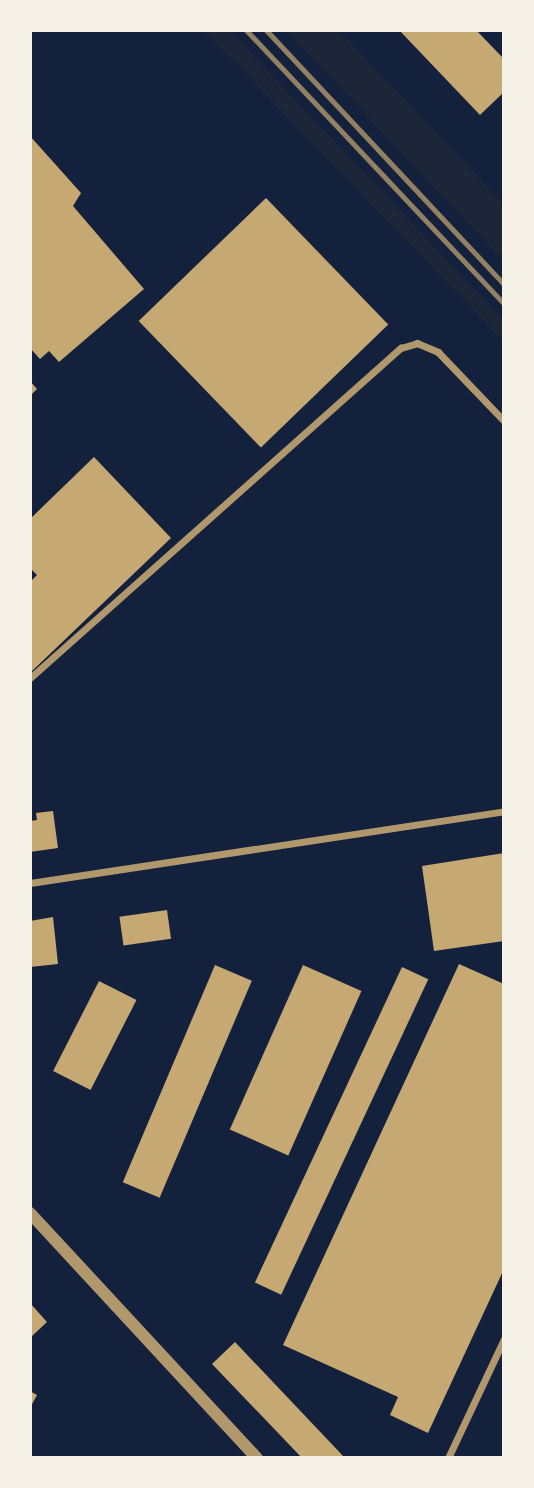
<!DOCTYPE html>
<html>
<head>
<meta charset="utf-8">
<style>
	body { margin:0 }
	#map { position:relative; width:534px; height:1488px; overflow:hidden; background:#14213d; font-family:Figtree,sans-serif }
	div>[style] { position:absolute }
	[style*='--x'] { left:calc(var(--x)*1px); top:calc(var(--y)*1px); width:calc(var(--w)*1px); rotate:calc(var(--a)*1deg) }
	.green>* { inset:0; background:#1d2539 }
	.building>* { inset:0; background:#c6a872; transform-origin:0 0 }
	.minor>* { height:7px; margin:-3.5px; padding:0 3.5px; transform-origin:3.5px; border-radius:3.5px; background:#b1986c }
	.tertiary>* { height:12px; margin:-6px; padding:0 6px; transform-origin:6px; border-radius:6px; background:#b1986c }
	.rail>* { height:5px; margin:-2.5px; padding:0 2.5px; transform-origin:2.5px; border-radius:2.5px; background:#918062 }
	span { translate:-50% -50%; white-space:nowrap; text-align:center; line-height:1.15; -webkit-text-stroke:5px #f6f1e7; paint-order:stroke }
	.frame { position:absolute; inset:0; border:32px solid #f6f1e7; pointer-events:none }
</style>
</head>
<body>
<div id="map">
	<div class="green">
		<div style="clip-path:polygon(203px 30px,229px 30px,504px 320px,504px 342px)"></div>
		<div style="clip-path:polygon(286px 30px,339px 30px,504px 204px,504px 262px)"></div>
	</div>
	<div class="building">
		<div style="clip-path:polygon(399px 30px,476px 30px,504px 59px,504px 92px,480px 115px)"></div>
		<div style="clip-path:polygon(30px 136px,81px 193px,73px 206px,144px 289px,59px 362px,49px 351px,40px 359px,30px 348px)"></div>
		<div style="left:266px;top:198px;width:176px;height:177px;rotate:46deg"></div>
		<div style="clip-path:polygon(30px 381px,37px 389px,30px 396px)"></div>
		<div style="clip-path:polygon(94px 457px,171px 538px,30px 673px,30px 582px,37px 575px,30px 568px,30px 519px)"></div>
		<div style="clip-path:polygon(53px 811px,58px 848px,30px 852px,30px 821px,37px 820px,36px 813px)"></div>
		<div style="clip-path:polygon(504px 853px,504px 941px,434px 951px,422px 866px)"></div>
		<div style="left:167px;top:910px;width:29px;height:48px;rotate:82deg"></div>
		<div style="clip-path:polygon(53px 917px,58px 964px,30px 967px,30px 921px)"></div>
		<div style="clip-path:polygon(459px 964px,504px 984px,504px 1269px,428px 1433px,390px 1415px,398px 1397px,283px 1345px)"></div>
		<div style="left:215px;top:965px;width:40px;height:236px;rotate:23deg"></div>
		<div style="left:303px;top:965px;width:64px;height:180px;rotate:24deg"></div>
		<div style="left:402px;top:967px;width:29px;height:348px;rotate:25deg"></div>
		<div style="left:99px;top:981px;width:42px;height:101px;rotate:27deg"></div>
		<div style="clip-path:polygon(30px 1303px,47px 1322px,30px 1338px)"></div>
		<div style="clip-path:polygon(235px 1342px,345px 1458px,302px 1458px,212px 1364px)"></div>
		<div style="clip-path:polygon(30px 1391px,37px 1395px,30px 1408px)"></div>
	</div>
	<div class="minor">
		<div style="--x:30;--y:678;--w:497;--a:-41.7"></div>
		<div style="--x:401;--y:348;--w:17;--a:-17"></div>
		<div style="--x:417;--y:343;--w:23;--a:23"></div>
		<div style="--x:438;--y:352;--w:95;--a:46.3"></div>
		<div style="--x:30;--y:883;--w:479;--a:-8.6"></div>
		<div style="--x:448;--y:1458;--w:132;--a:-64.8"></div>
	</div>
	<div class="tertiary">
		<div style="--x:30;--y:1213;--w:334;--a:47.2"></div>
	</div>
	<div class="rail">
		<div style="--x:246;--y:30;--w:376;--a:46.7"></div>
		<div style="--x:266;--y:30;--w:348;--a:46.9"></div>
	</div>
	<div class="frame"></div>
</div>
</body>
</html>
